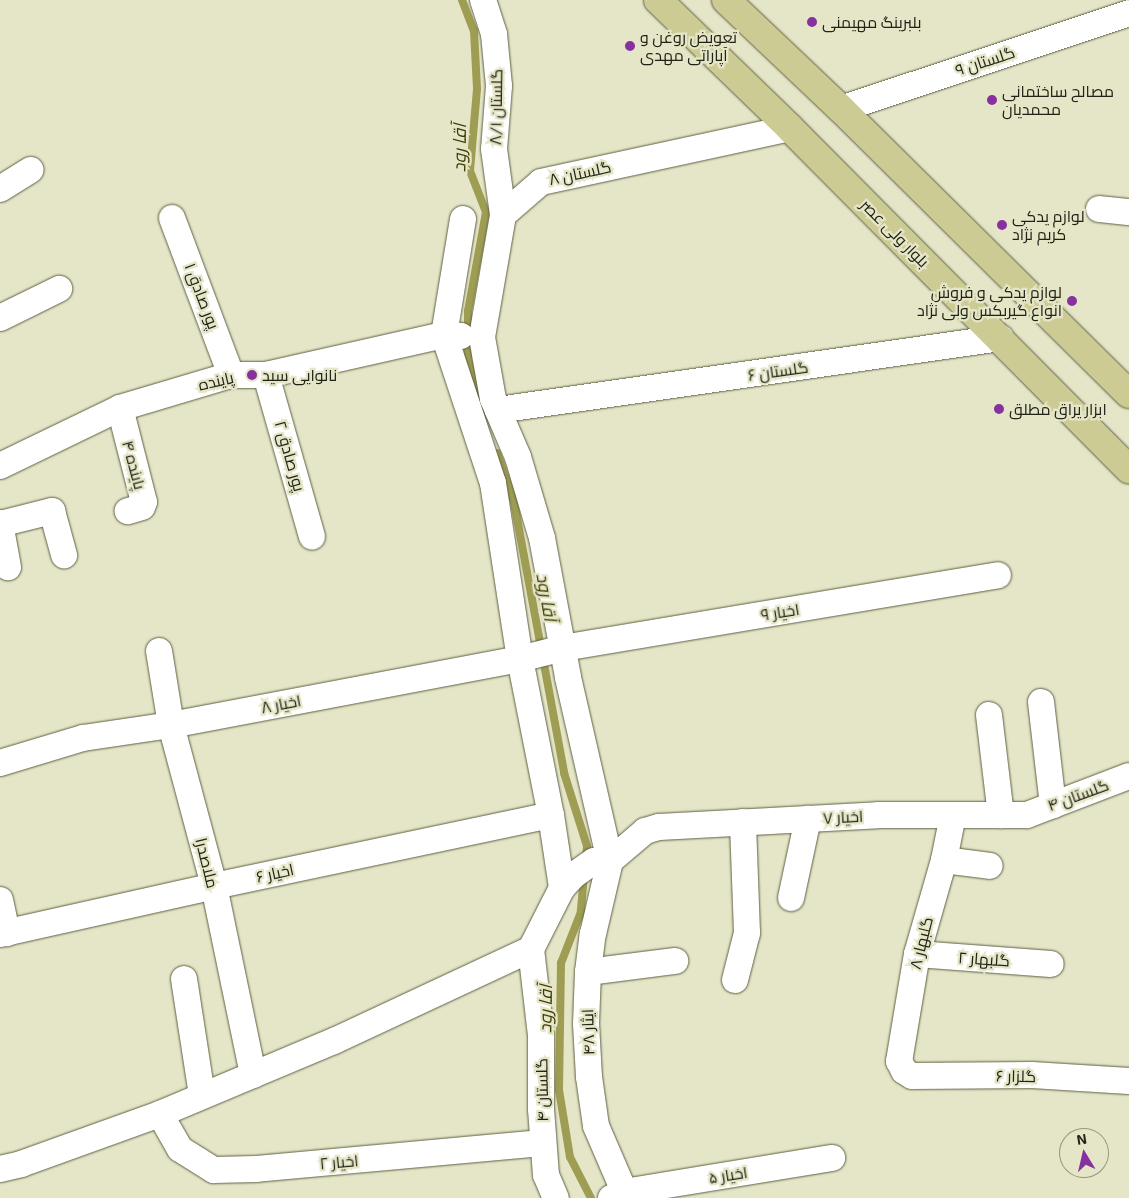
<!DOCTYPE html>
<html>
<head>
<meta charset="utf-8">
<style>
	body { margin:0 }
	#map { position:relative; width:1129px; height:1198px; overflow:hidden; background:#e5e6c7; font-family:"Exo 2",Cairo,sans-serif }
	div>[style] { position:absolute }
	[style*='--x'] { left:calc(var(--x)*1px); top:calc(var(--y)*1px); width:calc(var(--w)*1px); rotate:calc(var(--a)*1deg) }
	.stream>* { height:8px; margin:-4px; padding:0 4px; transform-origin:4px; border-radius:4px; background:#9e9d53 }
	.roads { filter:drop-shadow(0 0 1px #5f5f44) drop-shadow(0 0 1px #5f5f44) }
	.minor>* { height:26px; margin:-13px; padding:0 13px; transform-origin:13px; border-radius:13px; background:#fff }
	.primary>* { height:28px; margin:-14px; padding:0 14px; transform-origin:14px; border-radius:14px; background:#cdcb94 }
	.dots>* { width:14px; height:14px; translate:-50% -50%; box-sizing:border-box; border:2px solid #e5e6c7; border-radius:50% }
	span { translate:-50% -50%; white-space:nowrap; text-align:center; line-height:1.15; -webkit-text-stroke:4.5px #e5e6c7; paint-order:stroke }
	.poi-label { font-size:16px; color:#222217 }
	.left { translate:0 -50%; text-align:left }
	.right { translate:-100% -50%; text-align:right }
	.street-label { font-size:16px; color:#222217 }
	.water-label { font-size:18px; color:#3d3a00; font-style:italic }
	.north { position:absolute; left:1059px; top:1128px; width:50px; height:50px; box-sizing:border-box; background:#e5e6c7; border:1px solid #979881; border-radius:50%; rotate:351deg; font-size:14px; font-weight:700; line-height:20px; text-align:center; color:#222217 }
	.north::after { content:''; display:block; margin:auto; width:18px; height:22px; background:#86319f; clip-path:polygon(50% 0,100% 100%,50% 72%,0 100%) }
</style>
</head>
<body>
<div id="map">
	<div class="stream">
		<div style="--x:462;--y:0;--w:33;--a:69"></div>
		<div style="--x:474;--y:31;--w:58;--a:87"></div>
		<div style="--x:477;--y:89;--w:82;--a:94.9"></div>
		<div style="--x:470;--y:171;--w:44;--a:68.7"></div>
		<div style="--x:486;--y:212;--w:101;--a:100.3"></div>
		<div style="--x:468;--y:311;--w:48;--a:90"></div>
		<div style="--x:468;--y:359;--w:37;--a:76"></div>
		<div style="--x:497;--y:453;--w:52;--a:70.9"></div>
		<div style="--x:514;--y:502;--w:276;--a:79.5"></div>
		<div style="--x:564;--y:773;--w:77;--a:72.5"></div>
		<div style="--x:587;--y:846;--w:15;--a:94"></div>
		<div style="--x:584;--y:875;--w:37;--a:95"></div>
		<div style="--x:581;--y:912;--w:55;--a:111.4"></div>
		<div style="--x:561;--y:963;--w:127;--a:90.9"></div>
		<div style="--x:559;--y:1090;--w:68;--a:80.7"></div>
		<div style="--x:570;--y:1157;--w:46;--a:62.9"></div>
	</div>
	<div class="roads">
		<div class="minor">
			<div style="--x:483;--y:0;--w:36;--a:72"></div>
			<div style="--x:494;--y:34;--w:52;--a:84.5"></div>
			<div style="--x:499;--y:86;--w:63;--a:94.5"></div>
			<div style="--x:494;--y:149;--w:67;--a:82.2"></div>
			<div style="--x:841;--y:109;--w:304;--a:-18.4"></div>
			<div style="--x:0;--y:189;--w:36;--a:-32"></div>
			<div style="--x:1099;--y:209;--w:30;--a:6"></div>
			<div style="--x:172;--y:218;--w:168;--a:69.4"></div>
			<div style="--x:463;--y:219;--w:118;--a:99.3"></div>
			<div style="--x:444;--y:335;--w:156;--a:71.7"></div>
			<div style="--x:493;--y:483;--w:178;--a:81.3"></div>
			<div style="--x:520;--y:659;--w:159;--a:78.8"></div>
			<div style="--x:551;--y:815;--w:74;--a:81.4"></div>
			<div style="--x:0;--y:318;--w:66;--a:-26.2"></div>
			<div style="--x:266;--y:375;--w:168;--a:74.1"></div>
			<div style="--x:120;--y:408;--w:97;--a:75.7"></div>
			<div style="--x:144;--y:502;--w:5;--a:112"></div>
			<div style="--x:142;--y:507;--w:15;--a:164"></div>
			<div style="--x:498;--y:410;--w:508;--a:-8.15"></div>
			<div style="--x:0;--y:466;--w:133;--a:-25.8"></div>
			<div style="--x:120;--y:408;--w:116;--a:-16.6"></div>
			<div style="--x:231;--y:375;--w:35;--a:0"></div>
			<div style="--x:266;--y:375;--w:182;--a:-12.7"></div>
			<div style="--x:444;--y:335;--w:17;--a:3"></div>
			<div style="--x:0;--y:523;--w:45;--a:79.7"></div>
			<div style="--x:0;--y:524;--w:54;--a:-14"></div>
			<div style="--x:52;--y:511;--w:46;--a:74.7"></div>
			<div style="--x:159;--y:651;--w:75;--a:80.8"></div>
			<div style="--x:171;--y:725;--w:167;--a:75"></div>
			<div style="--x:214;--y:886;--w:193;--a:78.3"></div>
			<div style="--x:1041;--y:702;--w:104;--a:83.4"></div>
			<div style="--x:989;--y:715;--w:101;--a:83.2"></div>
			<div style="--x:0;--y:763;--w:87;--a:-16.8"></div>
			<div style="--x:83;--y:738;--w:89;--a:-8.4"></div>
			<div style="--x:171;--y:725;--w:355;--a:-10.7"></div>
			<div style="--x:520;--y:659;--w:44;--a:-14.3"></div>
			<div style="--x:563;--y:648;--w:441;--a:-9.5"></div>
			<div style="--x:953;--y:815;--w:46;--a:101.3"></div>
			<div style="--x:944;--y:860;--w:98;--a:106"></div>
			<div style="--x:917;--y:954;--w:109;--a:99.5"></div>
			<div style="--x:899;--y:1061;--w:11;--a:63"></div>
			<div style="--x:904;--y:1071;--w:9;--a:32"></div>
			<div style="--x:912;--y:1076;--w:120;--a:-0.5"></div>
			<div style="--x:1032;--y:1075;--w:97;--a:3.5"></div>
			<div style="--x:944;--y:860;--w:46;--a:7.4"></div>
			<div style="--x:610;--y:861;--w:46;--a:-40.6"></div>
			<div style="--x:645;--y:831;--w:15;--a:-16"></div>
			<div style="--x:659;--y:827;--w:219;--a:-3.1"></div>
			<div style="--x:878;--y:815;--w:149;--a:0"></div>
			<div style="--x:1027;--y:815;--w:109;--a:-20.9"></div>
			<div style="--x:791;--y:898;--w:81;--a:-77.9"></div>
			<div style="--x:0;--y:900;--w:34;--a:78"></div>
			<div style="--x:0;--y:934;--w:219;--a:-12.6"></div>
			<div style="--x:214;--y:886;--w:344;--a:-11.9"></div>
			<div style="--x:531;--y:949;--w:88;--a:83.4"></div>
			<div style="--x:541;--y:1036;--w:73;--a:90"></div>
			<div style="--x:541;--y:1109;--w:66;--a:85.7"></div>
			<div style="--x:546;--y:1175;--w:25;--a:67"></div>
			<div style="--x:917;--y:954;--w:134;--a:4.3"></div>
			<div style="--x:588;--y:972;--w:88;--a:-7.2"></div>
			<div style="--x:184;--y:979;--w:117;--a:81.2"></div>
			<div style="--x:735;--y:980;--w:49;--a:-75.7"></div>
			<div style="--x:747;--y:933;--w:111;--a:-92.1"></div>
			<div style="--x:160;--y:1114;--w:40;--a:60.3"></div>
			<div style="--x:180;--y:1149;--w:40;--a:32"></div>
			<div style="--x:214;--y:1170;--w:42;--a:-1.4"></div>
			<div style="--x:256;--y:1169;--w:288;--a:-5.2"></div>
			<div style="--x:0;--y:1169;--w:22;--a:-13"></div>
			<div style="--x:21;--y:1164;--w:148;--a:-19.8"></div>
			<div style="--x:160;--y:1114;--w:189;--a:-22.8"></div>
			<div style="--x:334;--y:1041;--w:217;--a:-25"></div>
			<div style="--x:531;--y:949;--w:68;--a:-63.1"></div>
			<div style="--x:562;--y:888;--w:18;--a:-47"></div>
			<div style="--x:574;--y:875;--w:24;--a:-35"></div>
			<div style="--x:594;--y:861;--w:16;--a:0"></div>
			<div style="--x:611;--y:1198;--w:14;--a:-25"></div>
			<div style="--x:624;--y:1192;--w:211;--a:-9.3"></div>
			<div style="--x:627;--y:1198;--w:78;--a:-113.3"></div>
			<div style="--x:596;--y:1126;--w:49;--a:-98.1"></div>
			<div style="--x:589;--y:1077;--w:53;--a:-93.2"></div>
			<div style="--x:586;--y:1024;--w:52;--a:-87.8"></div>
			<div style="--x:588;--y:972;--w:38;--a:-83"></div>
			<div style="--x:593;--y:934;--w:75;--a:-76.9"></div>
			<div style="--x:610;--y:861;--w:189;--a:-102.9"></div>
			<div style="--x:568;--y:677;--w:141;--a:-100.6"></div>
			<div style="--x:542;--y:538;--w:84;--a:-106.5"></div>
			<div style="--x:518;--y:457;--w:63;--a:-113.3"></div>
			<div style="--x:493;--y:399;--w:63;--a:-100.1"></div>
			<div style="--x:482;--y:337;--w:124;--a:-80.2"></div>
			<div style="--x:503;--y:215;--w:50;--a:-41"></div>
			<div style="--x:541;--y:182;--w:255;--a:-12.2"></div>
		</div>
		<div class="primary">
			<div style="--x:658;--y:0;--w:184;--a:44.1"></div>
			<div style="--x:790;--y:128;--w:481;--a:45.2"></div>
			<div style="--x:726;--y:0;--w:158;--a:43.5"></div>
			<div style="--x:841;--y:109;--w:405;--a:44.7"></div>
		</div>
	</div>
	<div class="dots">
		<div style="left:812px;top:22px;background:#86319f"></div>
		<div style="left:630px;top:46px;background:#86319f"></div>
		<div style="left:992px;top:100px;background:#86319f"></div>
		<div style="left:1002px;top:225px;background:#86319f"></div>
		<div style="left:1072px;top:301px;background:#86319f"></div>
		<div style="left:252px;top:375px;background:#86319f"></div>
		<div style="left:999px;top:409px;background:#86319f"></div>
	</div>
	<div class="poi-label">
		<span class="left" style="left:822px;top:22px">بلبرینگ مهیمنی</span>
		<span class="left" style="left:640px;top:46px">تعویض روغن و<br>آپاراتی مهدی</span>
		<span class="left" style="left:1002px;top:100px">مصالح ساختمانی<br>محمدیان</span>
		<span class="left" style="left:1012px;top:225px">لوازم یدکی<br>کریم نژاد</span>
		<span class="right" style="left:1062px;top:301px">لوازم یدکی و فروش<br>انواع گیربکس ولی نژاد</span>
		<span class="left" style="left:262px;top:375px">نانوایی سید</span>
		<span class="left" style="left:1009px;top:409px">ابزار یراق مطلق</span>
	</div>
	<div class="street-label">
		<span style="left:985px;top:61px;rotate:-18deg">گلستان ۹</span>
		<span style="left:496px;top:107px;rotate:-89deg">گلستان ۸/۱</span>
		<span style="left:580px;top:173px;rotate:-12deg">گلستان ۸</span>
		<span style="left:895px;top:233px;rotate:45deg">بلوار ولی عصر</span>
		<span style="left:202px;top:296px;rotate:69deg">پور صادق ۱</span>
		<span style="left:778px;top:371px;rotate:-8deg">گلستان ۶</span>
		<span style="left:216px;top:381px;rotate:-13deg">پاینده</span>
		<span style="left:290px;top:456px;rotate:74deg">پور صادق ۲</span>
		<span style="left:134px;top:465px;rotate:75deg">پاینده ۴</span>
		<span style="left:780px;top:612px;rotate:-9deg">اخیار ۹</span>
		<span style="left:281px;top:704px;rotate:-11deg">اخیار ۸</span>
		<span style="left:1078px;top:795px;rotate:-20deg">گلستان ۴</span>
		<span style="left:843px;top:817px;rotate:-3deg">اخیار ۷</span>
		<span style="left:207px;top:863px;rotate:76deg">ملاصدرا</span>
		<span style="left:275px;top:873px;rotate:-12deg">اخیار ۶</span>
		<span style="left:921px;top:943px;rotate:-76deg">گلبهار ۸</span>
		<span style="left:984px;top:959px;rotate:4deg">گلبهار ۲</span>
		<span style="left:588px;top:1032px;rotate:-92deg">ایثار ۴۸</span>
		<span style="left:1016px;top:1076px;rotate:1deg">گلزار ۶</span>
		<span style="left:542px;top:1090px;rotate:-91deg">گلستان ۴</span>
		<span style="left:339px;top:1162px;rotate:-5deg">اخیار ۲</span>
		<span style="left:728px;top:1175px;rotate:-9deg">اخیار ۵</span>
	</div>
	<div class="water-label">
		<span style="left:459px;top:148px;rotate:-89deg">آقا رود</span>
		<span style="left:547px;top:597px;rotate:80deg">آقا رود</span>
		<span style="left:545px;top:1009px;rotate:-89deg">آقا رود</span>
	</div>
	<div class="north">N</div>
</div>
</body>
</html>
